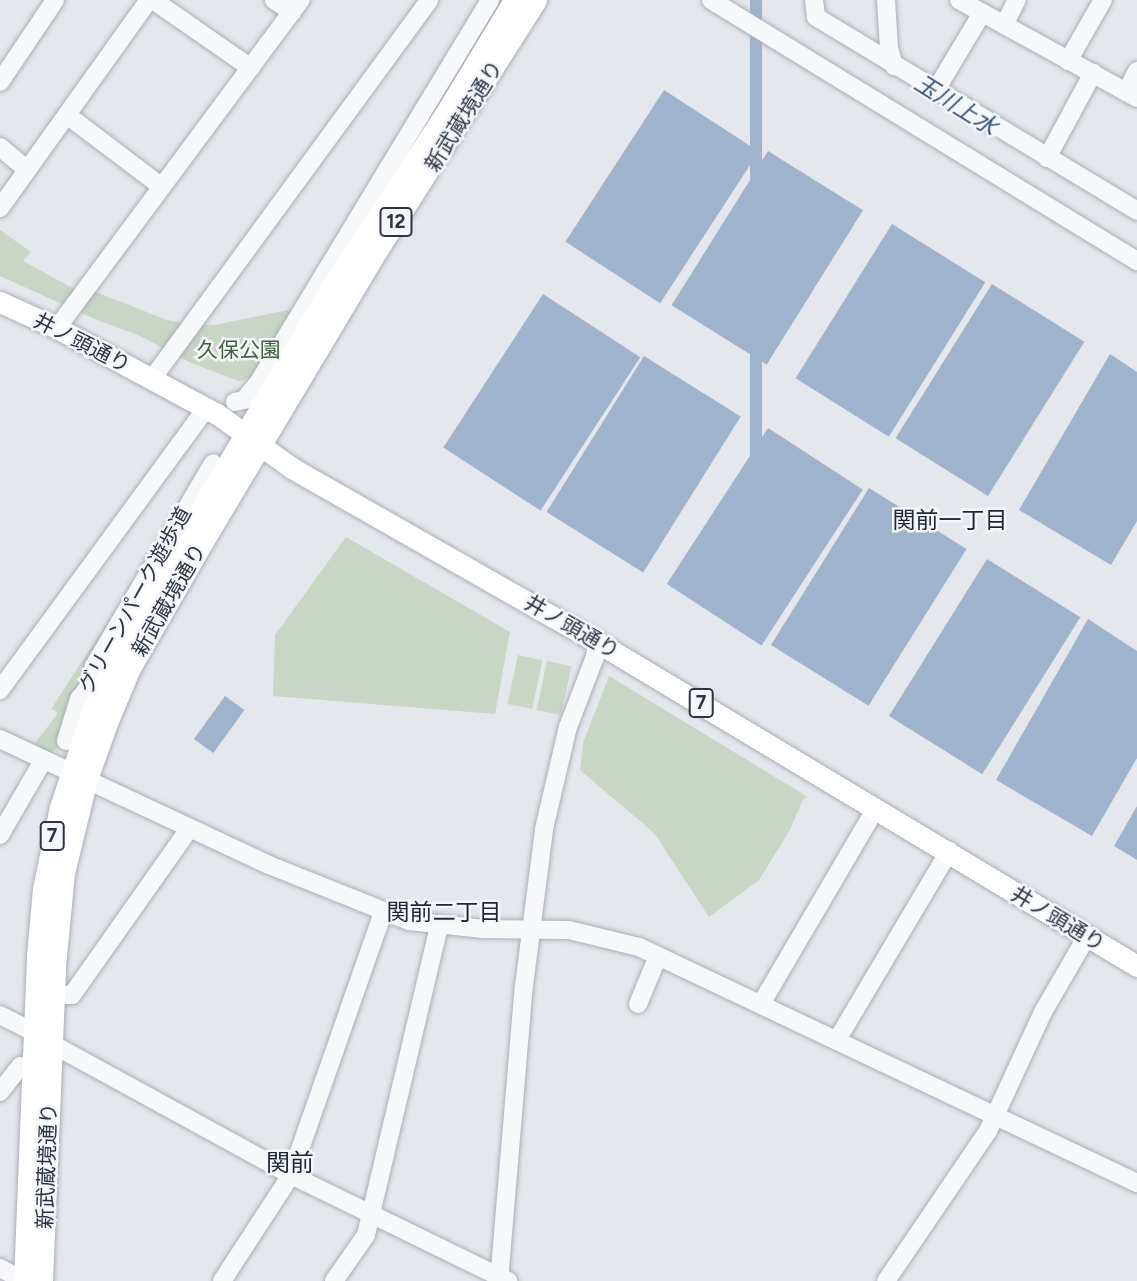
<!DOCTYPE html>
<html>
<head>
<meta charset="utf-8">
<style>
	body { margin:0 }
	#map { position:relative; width:1137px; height:1281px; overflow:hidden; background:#e4e7ec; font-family:Figtree,"Noto Sans JP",sans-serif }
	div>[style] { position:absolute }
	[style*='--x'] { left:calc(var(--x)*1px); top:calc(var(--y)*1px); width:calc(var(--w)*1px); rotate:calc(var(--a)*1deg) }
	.green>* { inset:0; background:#c9d6c5; transform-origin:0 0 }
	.water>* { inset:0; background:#9fb4cc; transform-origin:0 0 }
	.roads { filter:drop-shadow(0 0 2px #a9aeb7) drop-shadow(0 0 2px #a9aeb7) }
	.minor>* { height:18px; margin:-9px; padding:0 9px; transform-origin:9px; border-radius:9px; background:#f7f8fa }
	.major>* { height:21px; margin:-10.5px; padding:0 10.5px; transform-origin:10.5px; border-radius:10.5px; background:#fff }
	span { translate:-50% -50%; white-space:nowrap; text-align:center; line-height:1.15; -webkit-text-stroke:5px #f4f6f9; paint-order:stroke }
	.shield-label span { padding:2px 5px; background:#f4f6f9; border:2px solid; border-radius:5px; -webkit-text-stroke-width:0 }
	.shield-label { font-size:19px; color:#2b3445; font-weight:700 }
	.street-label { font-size:21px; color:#2b3445 }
	.park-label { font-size:21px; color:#3f6138 }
	.water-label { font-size:23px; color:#34527a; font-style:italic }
	.neighbourhood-label { font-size:23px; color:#1d2536 }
	.quarter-label { font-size:24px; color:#1d2536 }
</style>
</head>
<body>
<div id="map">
	<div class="green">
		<div style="clip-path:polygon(0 230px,31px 252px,23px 261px,80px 292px,93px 291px,167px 320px,195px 325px,215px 325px,297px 308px,259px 375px,239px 381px,191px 363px,138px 335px,95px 319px,0 276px)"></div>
		<div style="clip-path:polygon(346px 537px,510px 632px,495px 714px,273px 696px,275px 635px)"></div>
		<div style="clip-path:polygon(109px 620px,115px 625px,58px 748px,45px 754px,32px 747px,56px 716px,57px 712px,51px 709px)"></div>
		<div style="left:518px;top:655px;width:25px;height:50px;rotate:12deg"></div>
		<div style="left:547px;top:661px;width:25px;height:50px;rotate:12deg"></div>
		<div style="clip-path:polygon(609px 676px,808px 797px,803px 799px,791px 828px,759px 880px,709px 917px,654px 833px,580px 770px,583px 743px)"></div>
	</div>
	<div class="water">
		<div style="left:750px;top:0;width:12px;height:456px"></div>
		<div style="left:664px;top:90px;width:113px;height:181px;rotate:33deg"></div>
		<div style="left:768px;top:151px;width:112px;height:182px;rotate:32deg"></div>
		<div style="left:892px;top:224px;width:110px;height:182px;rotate:32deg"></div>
		<div style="left:992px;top:284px;width:109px;height:182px;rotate:32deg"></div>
		<div style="left:543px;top:294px;width:116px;height:183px;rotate:33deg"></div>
		<div style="clip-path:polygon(1110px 354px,1137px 372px,1137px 521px,1111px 565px,1019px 510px)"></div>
		<div style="left:644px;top:356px;width:114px;height:184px;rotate:32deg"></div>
		<div style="left:768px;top:428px;width:113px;height:186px;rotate:33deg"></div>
		<div style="left:869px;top:488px;width:115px;height:185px;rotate:32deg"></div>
		<div style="left:987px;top:559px;width:110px;height:185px;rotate:32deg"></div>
		<div style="clip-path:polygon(1088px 619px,1137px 651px,1137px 758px,1092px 836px,996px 780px)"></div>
		<div style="left:225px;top:696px;width:24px;height:53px;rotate:36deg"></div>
		<div style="clip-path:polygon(1137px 806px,1137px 860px,1114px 846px)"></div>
	</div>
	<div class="roads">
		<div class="minor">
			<div style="--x:153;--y:0;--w:119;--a:34.8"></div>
			<div style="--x:274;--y:0;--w:22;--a:34"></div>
			<div style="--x:711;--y:0;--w:500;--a:31.5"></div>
			<div style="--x:814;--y:0;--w:17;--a:83"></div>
			<div style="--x:816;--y:17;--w:375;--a:31.1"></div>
			<div style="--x:886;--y:0;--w:48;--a:86.4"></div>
			<div style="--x:889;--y:48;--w:19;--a:74"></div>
			<div style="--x:959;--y:0;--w:203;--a:28.8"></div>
			<div style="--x:1004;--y:25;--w:28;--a:-63"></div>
			<div style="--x:1068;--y:61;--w:70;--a:-60.2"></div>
			<div style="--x:0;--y:82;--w:99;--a:-56.1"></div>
			<div style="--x:937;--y:88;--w:87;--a:-59"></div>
			<div style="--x:1126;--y:92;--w:24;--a:-62"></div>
			<div style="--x:67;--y:115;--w:119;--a:37.2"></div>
			<div style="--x:0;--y:147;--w:35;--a:40"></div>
			<div style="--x:1047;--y:158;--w:97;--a:-61.6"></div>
			<div style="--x:0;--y:208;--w:256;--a:-54.4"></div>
			<div style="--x:57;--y:328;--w:409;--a:-53.4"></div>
			<div style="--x:152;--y:379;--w:469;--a:-53.8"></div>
			<div style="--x:235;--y:402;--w:9;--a:-13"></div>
			<div style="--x:244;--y:400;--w:26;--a:-51"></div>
			<div style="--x:260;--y:380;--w:444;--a:-58.8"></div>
			<div style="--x:0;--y:690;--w:348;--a:-53.8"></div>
			<div style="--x:0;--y:739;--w:297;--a:25.1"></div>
			<div style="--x:269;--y:865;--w:151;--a:21.8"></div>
			<div style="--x:409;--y:921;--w:75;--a:6.1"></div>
			<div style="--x:484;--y:929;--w:85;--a:0.7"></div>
			<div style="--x:569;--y:930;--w:72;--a:13.7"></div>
			<div style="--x:639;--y:947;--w:551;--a:25.36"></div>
			<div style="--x:66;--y:741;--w:44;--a:-72.8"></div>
			<div style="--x:79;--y:699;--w:19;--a:-51"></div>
			<div style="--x:91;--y:684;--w:18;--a:-81"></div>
			<div style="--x:94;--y:666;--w:235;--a:-59.6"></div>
			<div style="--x:0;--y:835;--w:80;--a:-59.9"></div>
			<div style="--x:66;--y:995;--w:6;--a:0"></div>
			<div style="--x:72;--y:995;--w:204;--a:-54.8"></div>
			<div style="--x:638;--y:1004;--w:52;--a:-67.4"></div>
			<div style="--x:761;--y:1004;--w:227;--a:-59.6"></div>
			<div style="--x:0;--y:1015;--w:38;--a:27"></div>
			<div style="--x:837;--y:1040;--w:220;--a:-59.3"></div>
			<div style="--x:52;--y:1044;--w:273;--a:28.7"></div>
			<div style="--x:291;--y:1175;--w:242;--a:26"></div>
			<div style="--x:0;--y:1092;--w:33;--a:-52"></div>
			<div style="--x:0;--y:1268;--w:27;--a:28"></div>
			<div style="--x:222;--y:1281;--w:126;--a:-56.9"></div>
			<div style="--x:291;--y:1175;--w:279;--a:-70.7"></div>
			<div style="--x:334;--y:1281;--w:56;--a:-55.2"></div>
			<div style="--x:366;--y:1235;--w:318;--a:-76.7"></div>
			<div style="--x:499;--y:1281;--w:296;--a:-85.2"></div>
			<div style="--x:524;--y:986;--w:158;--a:-82.7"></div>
			<div style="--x:544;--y:829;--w:105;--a:-76.8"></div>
			<div style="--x:568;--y:727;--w:75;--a:-68.9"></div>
			<div style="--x:595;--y:657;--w:15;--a:-82"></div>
			<div style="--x:886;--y:1281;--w:181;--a:-55.8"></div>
			<div style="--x:988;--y:1131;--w:131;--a:-65.2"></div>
			<div style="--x:1043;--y:1012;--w:88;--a:-59.9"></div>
		</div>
		<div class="major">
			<div style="--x:0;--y:302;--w:63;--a:24.5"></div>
			<div style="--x:57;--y:328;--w:182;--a:28.3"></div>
			<div style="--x:217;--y:414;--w:92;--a:35.8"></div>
			<div style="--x:292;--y:468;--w:351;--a:29.7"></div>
			<div style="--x:597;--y:642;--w:630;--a:30.96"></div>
			<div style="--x:24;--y:1281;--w:325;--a:-87.7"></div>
			<div style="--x:37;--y:956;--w:67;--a:-84.9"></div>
			<div style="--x:43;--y:889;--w:84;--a:-78.3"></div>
			<div style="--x:60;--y:807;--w:100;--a:-71.4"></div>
			<div style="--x:92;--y:712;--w:96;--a:-64.8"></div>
			<div style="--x:133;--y:625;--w:376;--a:-59.6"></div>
			<div style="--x:323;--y:301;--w:223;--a:-56.9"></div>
			<div style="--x:445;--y:114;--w:133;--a:-58.8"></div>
			<div style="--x:42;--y:1281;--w:315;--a:-87.6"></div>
			<div style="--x:55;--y:966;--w:93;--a:-84.5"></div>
			<div style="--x:64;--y:873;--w:97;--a:-76.3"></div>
			<div style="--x:87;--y:779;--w:59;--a:-70.3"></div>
			<div style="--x:107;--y:723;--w:60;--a:-67.3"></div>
			<div style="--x:130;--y:668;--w:156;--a:-60"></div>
			<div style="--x:208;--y:533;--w:331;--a:-59.1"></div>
			<div style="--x:378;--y:249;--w:295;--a:-57.6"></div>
		</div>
	</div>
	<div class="shield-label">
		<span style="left:396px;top:222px">12</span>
		<span style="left:701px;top:703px">7</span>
		<span style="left:52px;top:836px">7</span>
	</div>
	<div class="street-label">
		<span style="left:464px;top:116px;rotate:-58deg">新武蔵境通り</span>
		<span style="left:82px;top:343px;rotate:27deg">井ノ頭通り</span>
		<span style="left:135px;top:600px;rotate:-61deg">グリーンパーク遊歩道</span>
		<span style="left:169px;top:600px;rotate:-60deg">新武蔵境通り</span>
		<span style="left:572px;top:627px;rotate:30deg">井ノ頭通り</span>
		<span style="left:1058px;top:919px;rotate:31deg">井ノ頭通り</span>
		<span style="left:47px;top:1166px;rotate:-88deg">新武蔵境通り</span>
	</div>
	<div class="park-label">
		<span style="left:239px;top:350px">久保公園</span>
	</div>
	<div class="water-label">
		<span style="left:956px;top:105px;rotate:32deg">玉川上水</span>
	</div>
	<div class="neighbourhood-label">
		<span style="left:950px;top:520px">関前一丁目</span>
		<span style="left:444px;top:912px">関前二丁目</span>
	</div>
	<div class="quarter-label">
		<span style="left:290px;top:1163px">関前</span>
	</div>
</div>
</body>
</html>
